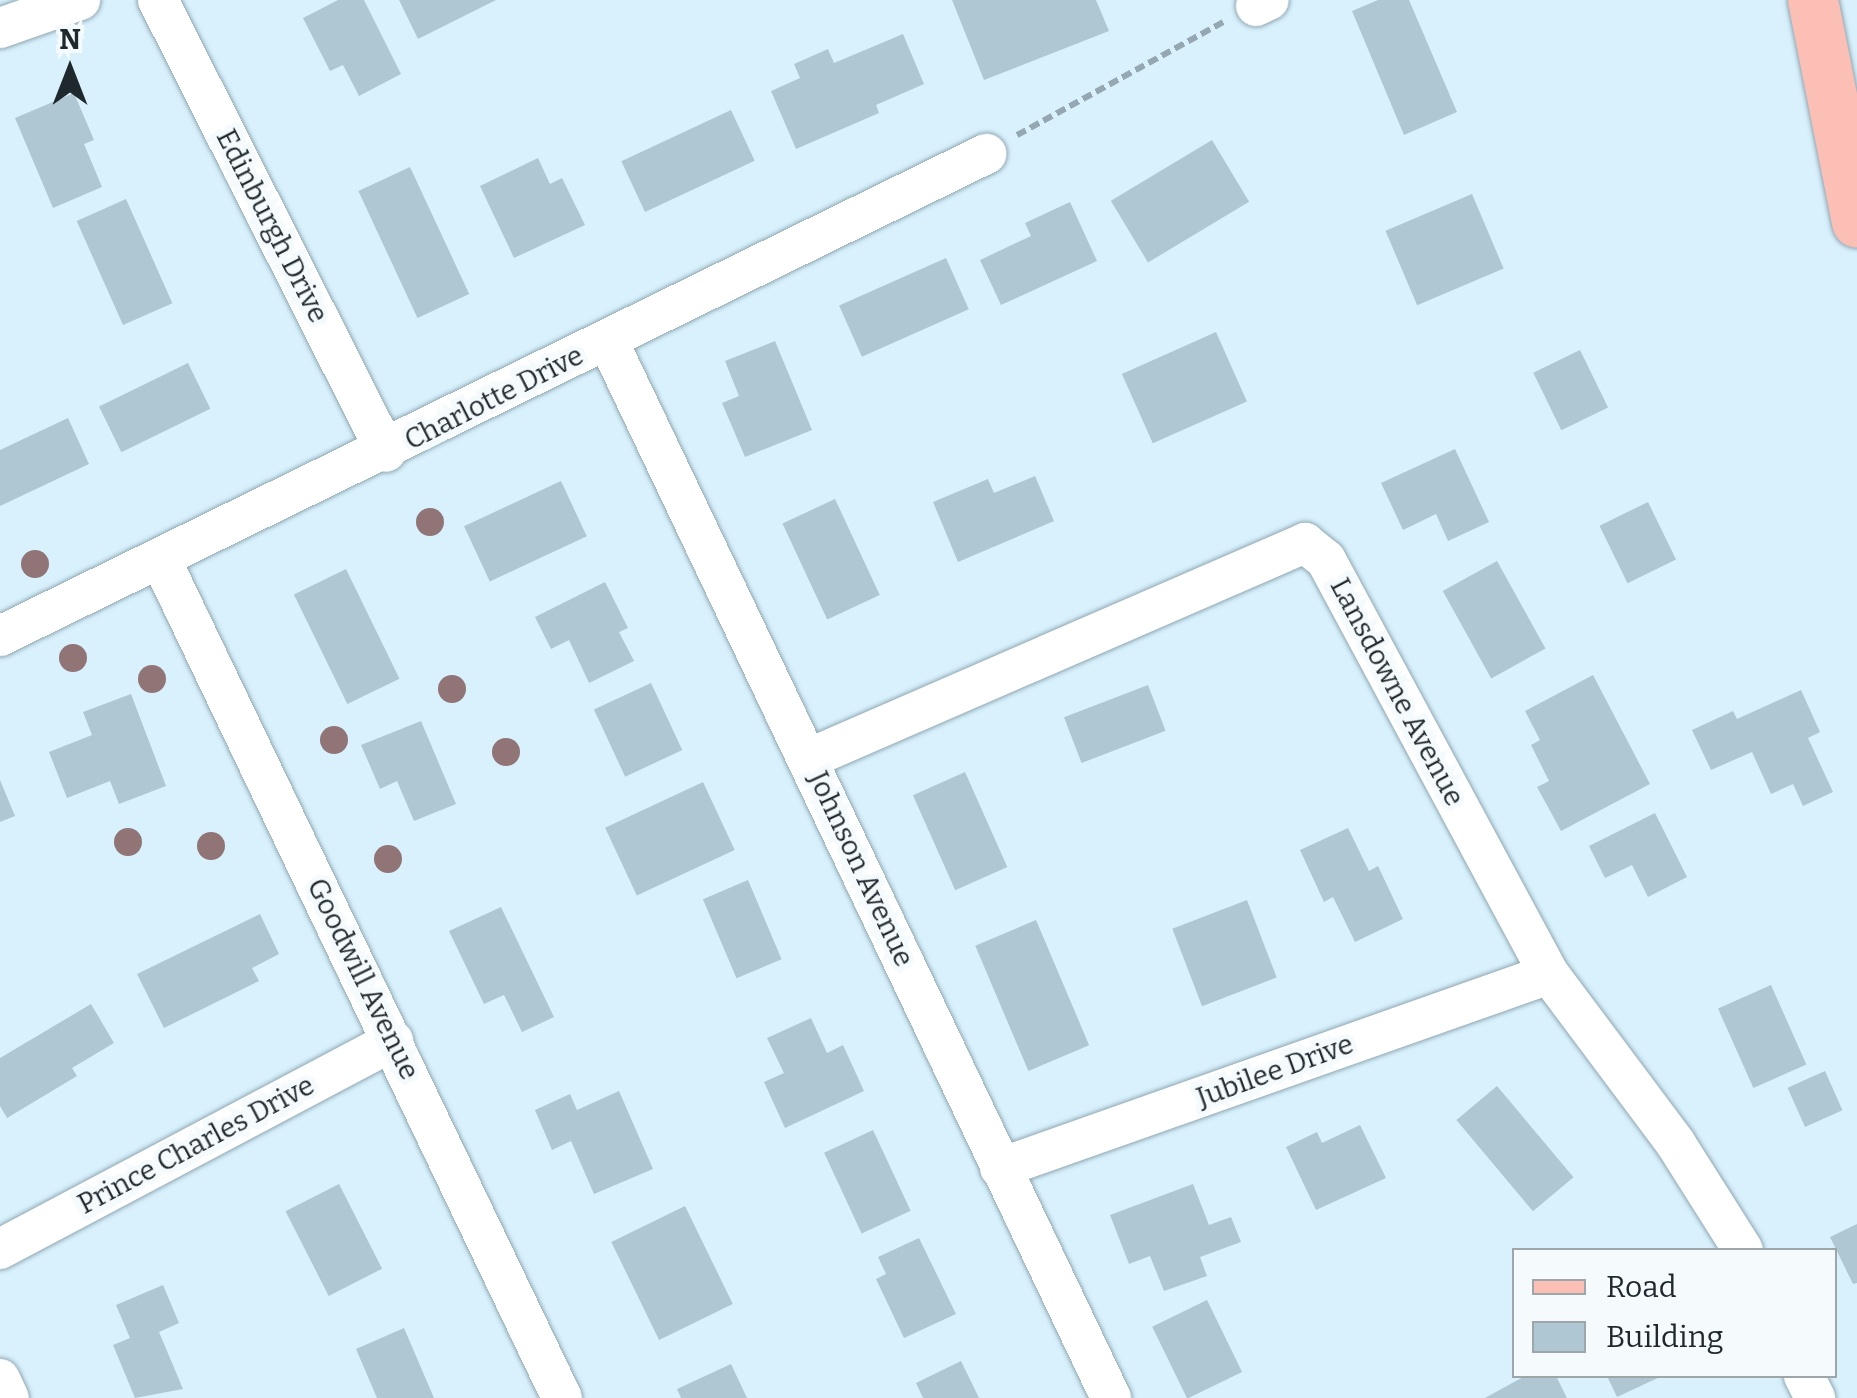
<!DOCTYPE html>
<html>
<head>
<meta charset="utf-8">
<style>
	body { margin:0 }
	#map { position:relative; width:1857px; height:1398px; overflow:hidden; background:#d8f1fd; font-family:Bitter,serif }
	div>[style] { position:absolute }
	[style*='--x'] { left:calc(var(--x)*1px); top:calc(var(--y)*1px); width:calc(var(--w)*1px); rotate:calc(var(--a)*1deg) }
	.building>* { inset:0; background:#afc7d3; transform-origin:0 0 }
	.path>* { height:6px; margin-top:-3px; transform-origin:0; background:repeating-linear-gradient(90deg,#95a8b1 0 10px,transparent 0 15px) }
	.roads { filter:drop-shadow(0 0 2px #90a7b2) drop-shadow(0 0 2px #90a7b2) }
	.minor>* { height:40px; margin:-20px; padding:0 20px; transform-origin:20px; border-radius:20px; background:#fff }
	.major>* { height:50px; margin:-25px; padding:0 25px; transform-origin:25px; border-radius:25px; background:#fcbfb6 }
	.trees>* { width:28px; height:28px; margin:-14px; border-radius:50%; background:#907476 }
	span { translate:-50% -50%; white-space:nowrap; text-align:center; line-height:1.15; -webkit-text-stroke:10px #f5fafd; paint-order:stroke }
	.street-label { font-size:28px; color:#1f292d }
	.legend { position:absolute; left:1512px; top:1248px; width:325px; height:130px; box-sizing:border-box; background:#f5fafd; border:2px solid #9fa6aa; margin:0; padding:12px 18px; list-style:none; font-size:30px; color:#1f292d }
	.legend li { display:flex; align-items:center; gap:20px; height:50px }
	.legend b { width:50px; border:2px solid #9fa6aa }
	.north { position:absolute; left:20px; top:20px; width:100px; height:100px; -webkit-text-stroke:8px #f5fafd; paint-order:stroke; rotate:0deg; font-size:28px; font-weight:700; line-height:40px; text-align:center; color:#1f292d }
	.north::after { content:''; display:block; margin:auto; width:35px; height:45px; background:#1f292d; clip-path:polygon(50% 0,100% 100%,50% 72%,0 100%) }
</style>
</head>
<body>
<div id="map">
	<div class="building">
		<div style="clip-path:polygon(338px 0,364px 0,401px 74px,359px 96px,343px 65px,330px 71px,303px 18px)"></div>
		<div style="clip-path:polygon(399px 0,496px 0,418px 39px)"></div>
		<div style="clip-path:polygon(952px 0,1096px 0,1109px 31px,984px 80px)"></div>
		<div style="clip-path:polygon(1378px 0,1409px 0,1457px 112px,1404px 135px,1352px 11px)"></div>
		<div style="clip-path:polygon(903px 34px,924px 84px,876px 105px,879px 113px,796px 149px,771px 91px,800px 78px,794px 64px,828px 49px,834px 63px)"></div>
		<div style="clip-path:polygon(74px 93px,94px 140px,84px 144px,102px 187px,53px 208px,15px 118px)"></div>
		<div style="left:731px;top:110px;width:56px;height:121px;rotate:65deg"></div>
		<div style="left:1212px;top:140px;width:72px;height:118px;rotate:59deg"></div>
		<div style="clip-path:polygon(538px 158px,550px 184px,562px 178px,585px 225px,514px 258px,480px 186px)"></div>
		<div style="left:410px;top:167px;width:140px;height:57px;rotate:65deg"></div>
		<div style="left:1472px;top:194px;width:81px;height:94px;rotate:67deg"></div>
		<div style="left:126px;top:199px;width:114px;height:54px;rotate:66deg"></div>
		<div style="clip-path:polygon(1070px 202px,1097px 261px,1001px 305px,980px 260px,1031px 236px,1025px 223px)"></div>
		<div style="left:946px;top:258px;width:56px;height:117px;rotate:66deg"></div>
		<div style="left:1216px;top:332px;width:76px;height:103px;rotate:66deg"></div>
		<div style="clip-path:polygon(775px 341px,812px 430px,745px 457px,722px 403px,739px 396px,725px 361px)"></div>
		<div style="left:1580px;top:350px;width:64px;height:52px;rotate:64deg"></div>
		<div style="left:188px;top:363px;width:51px;height:99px;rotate:64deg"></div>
		<div style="clip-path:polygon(68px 418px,89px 464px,0 506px,0 450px)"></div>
		<div style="clip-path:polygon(1455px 449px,1489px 522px,1448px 541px,1436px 514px,1403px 530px,1381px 483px)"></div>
		<div style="clip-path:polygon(1035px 476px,1054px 521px,958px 562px,933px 502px,988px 479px,994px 493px)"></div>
		<div style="left:561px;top:481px;width:61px;height:107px;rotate:65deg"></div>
		<div style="left:835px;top:499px;width:106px;height:58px;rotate:65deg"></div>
		<div style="left:1648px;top:502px;width:64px;height:54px;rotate:64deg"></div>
		<div style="left:1497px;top:561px;width:100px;height:62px;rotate:61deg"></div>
		<div style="left:346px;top:569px;width:122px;height:58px;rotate:64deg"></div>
		<div style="clip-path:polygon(605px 582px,628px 628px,619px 632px,634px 661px,589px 683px,569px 640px,551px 649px,535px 617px)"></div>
		<div style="clip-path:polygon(1593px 675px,1650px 784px,1561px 831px,1537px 787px,1549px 781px,1531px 745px,1540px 740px,1525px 711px)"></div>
		<div style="left:651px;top:683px;width:74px;height:63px;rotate:65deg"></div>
		<div style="left:1148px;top:685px;width:49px;height:90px;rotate:69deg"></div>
		<div style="clip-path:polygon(1801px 690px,1820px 732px,1808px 738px,1833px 792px,1803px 806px,1793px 784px,1771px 794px,1752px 752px,1711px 770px,1692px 730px,1733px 711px,1737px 719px)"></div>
		<div style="clip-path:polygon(131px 694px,166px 786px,119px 804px,110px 781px,67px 798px,49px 752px,92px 735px,83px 712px)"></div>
		<div style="clip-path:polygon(421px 721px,456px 804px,414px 821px,397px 781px,380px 789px,361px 745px)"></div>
		<div style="left:965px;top:772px;width:104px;height:57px;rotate:66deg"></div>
		<div style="clip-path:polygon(0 780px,15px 816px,0 822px)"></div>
		<div style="left:703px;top:782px;width:75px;height:108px;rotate:65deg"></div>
		<div style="clip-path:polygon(1655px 813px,1687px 877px,1648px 897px,1632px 865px,1605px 878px,1589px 846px)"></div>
		<div style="clip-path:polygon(1348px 828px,1369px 871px,1378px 866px,1403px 919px,1355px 942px,1333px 897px,1324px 902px,1300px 850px)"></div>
		<div style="left:748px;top:880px;width:86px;height:49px;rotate:67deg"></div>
		<div style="left:1247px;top:900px;width:83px;height:80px;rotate:69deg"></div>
		<div style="clip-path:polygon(501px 907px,554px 1017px,522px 1032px,504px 995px,484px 1004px,449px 931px)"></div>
		<div style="clip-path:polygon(260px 914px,279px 954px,252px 968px,259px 981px,164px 1028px,137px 974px)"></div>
		<div style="left:1036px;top:920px;width:136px;height:66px;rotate:67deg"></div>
		<div style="left:1771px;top:985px;width:87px;height:58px;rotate:66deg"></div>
		<div style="clip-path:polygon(91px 1004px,114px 1043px,72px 1068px,77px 1076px,7px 1118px,0 1106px,0 1058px)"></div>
		<div style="clip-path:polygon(811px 1018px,827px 1053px,843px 1045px,864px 1091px,785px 1128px,764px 1082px,784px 1073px,767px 1038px)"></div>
		<div style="left:1825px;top:1071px;width:43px;height:41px;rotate:66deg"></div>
		<div style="left:1497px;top:1086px;width:119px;height:53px;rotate:50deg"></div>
		<div style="clip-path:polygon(619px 1091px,653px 1169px,594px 1194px,571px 1141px,552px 1150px,535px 1110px,570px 1094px,577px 1110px)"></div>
		<div style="clip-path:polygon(1360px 1125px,1386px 1178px,1316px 1210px,1286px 1147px,1317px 1132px,1322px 1143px)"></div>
		<div style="left:873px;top:1130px;width:89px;height:54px;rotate:65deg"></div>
		<div style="left:339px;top:1184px;width:95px;height:60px;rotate:63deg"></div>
		<div style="clip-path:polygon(1193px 1184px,1209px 1225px,1231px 1217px,1241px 1242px,1200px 1257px,1207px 1276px,1164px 1291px,1150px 1256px,1129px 1264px,1110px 1215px)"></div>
		<div style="left:685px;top:1206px;width:109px;height:82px;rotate:64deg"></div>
		<div style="clip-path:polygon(1857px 1224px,1857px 1283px,1853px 1284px,1830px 1237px)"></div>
		<div style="clip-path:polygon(919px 1238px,956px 1314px,904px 1338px,876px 1279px,886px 1274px,878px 1257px)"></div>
		<div style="clip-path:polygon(163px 1285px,179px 1323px,159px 1332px,183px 1389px,135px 1398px,113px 1345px,130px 1338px,116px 1305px)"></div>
		<div style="left:1207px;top:1300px;width:80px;height:61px;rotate:64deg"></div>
		<div style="clip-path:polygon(404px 1328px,434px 1398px,377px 1398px,356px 1349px)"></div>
		<div style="clip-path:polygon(961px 1361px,979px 1398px,923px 1398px,916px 1383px)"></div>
		<div style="clip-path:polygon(731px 1364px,747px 1398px,681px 1398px,677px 1389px)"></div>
		<div style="clip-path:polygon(1525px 1376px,1556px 1376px,1567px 1398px,1485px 1398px)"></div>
		<div style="clip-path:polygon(1607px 1376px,1662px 1376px,1617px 1397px)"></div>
	</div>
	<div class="path">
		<div style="--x:1017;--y:135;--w:237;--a:-28.7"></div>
	</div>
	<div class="roads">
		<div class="minor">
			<div style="--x:158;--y:0;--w:506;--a:63.23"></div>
			<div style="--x:1256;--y:6;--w:14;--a:-25"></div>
			<div style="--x:0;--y:28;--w:85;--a:-19.3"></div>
			<div style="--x:608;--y:341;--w:1171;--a:64.55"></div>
			<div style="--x:161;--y:560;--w:929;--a:64.43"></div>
			<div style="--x:0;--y:636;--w:1098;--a:-26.05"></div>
			<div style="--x:810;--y:758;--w:540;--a:-23.48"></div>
			<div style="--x:1305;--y:543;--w:27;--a:39"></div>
			<div style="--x:1326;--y:560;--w:470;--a:61.7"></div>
			<div style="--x:1549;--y:974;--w:212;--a:53.2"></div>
			<div style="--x:1676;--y:1144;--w:125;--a:57.7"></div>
			<div style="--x:1000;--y:1168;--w:582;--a:-19.46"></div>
			<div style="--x:0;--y:1249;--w:445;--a:-27.9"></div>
			<div style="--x:1804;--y:1376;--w:25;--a:63"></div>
			<div style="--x:0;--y:1379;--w:21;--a:65"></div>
		</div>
		<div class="major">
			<div style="--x:1813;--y:0;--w:227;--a:78.8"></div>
		</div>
	</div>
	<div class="trees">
		<div style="left:430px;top:522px"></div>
		<div style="left:35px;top:564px"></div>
		<div style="left:73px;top:658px"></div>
		<div style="left:152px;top:679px"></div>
		<div style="left:452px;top:689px"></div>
		<div style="left:334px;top:740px"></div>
		<div style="left:506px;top:752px"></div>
		<div style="left:128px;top:842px"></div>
		<div style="left:211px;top:846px"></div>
		<div style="left:388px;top:859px"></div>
	</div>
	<div class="street-label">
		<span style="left:272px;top:226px;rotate:63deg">Edinburgh Drive</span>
		<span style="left:494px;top:398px;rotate:-27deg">Charlotte Drive</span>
		<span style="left:1397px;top:692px;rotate:62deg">Lansdowne Avenue</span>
		<span style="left:861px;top:869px;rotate:65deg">Johnson Avenue</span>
		<span style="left:363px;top:979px;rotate:64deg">Goodwill Avenue</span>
		<span style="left:1275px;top:1071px;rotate:-20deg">Jubilee Drive</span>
		<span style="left:196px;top:1145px;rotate:-28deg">Prince Charles Drive</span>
	</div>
	<ul class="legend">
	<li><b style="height:12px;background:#fcbfb6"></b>Road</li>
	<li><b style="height:28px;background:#afc7d3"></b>Building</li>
	</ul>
	<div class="north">N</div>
</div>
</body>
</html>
